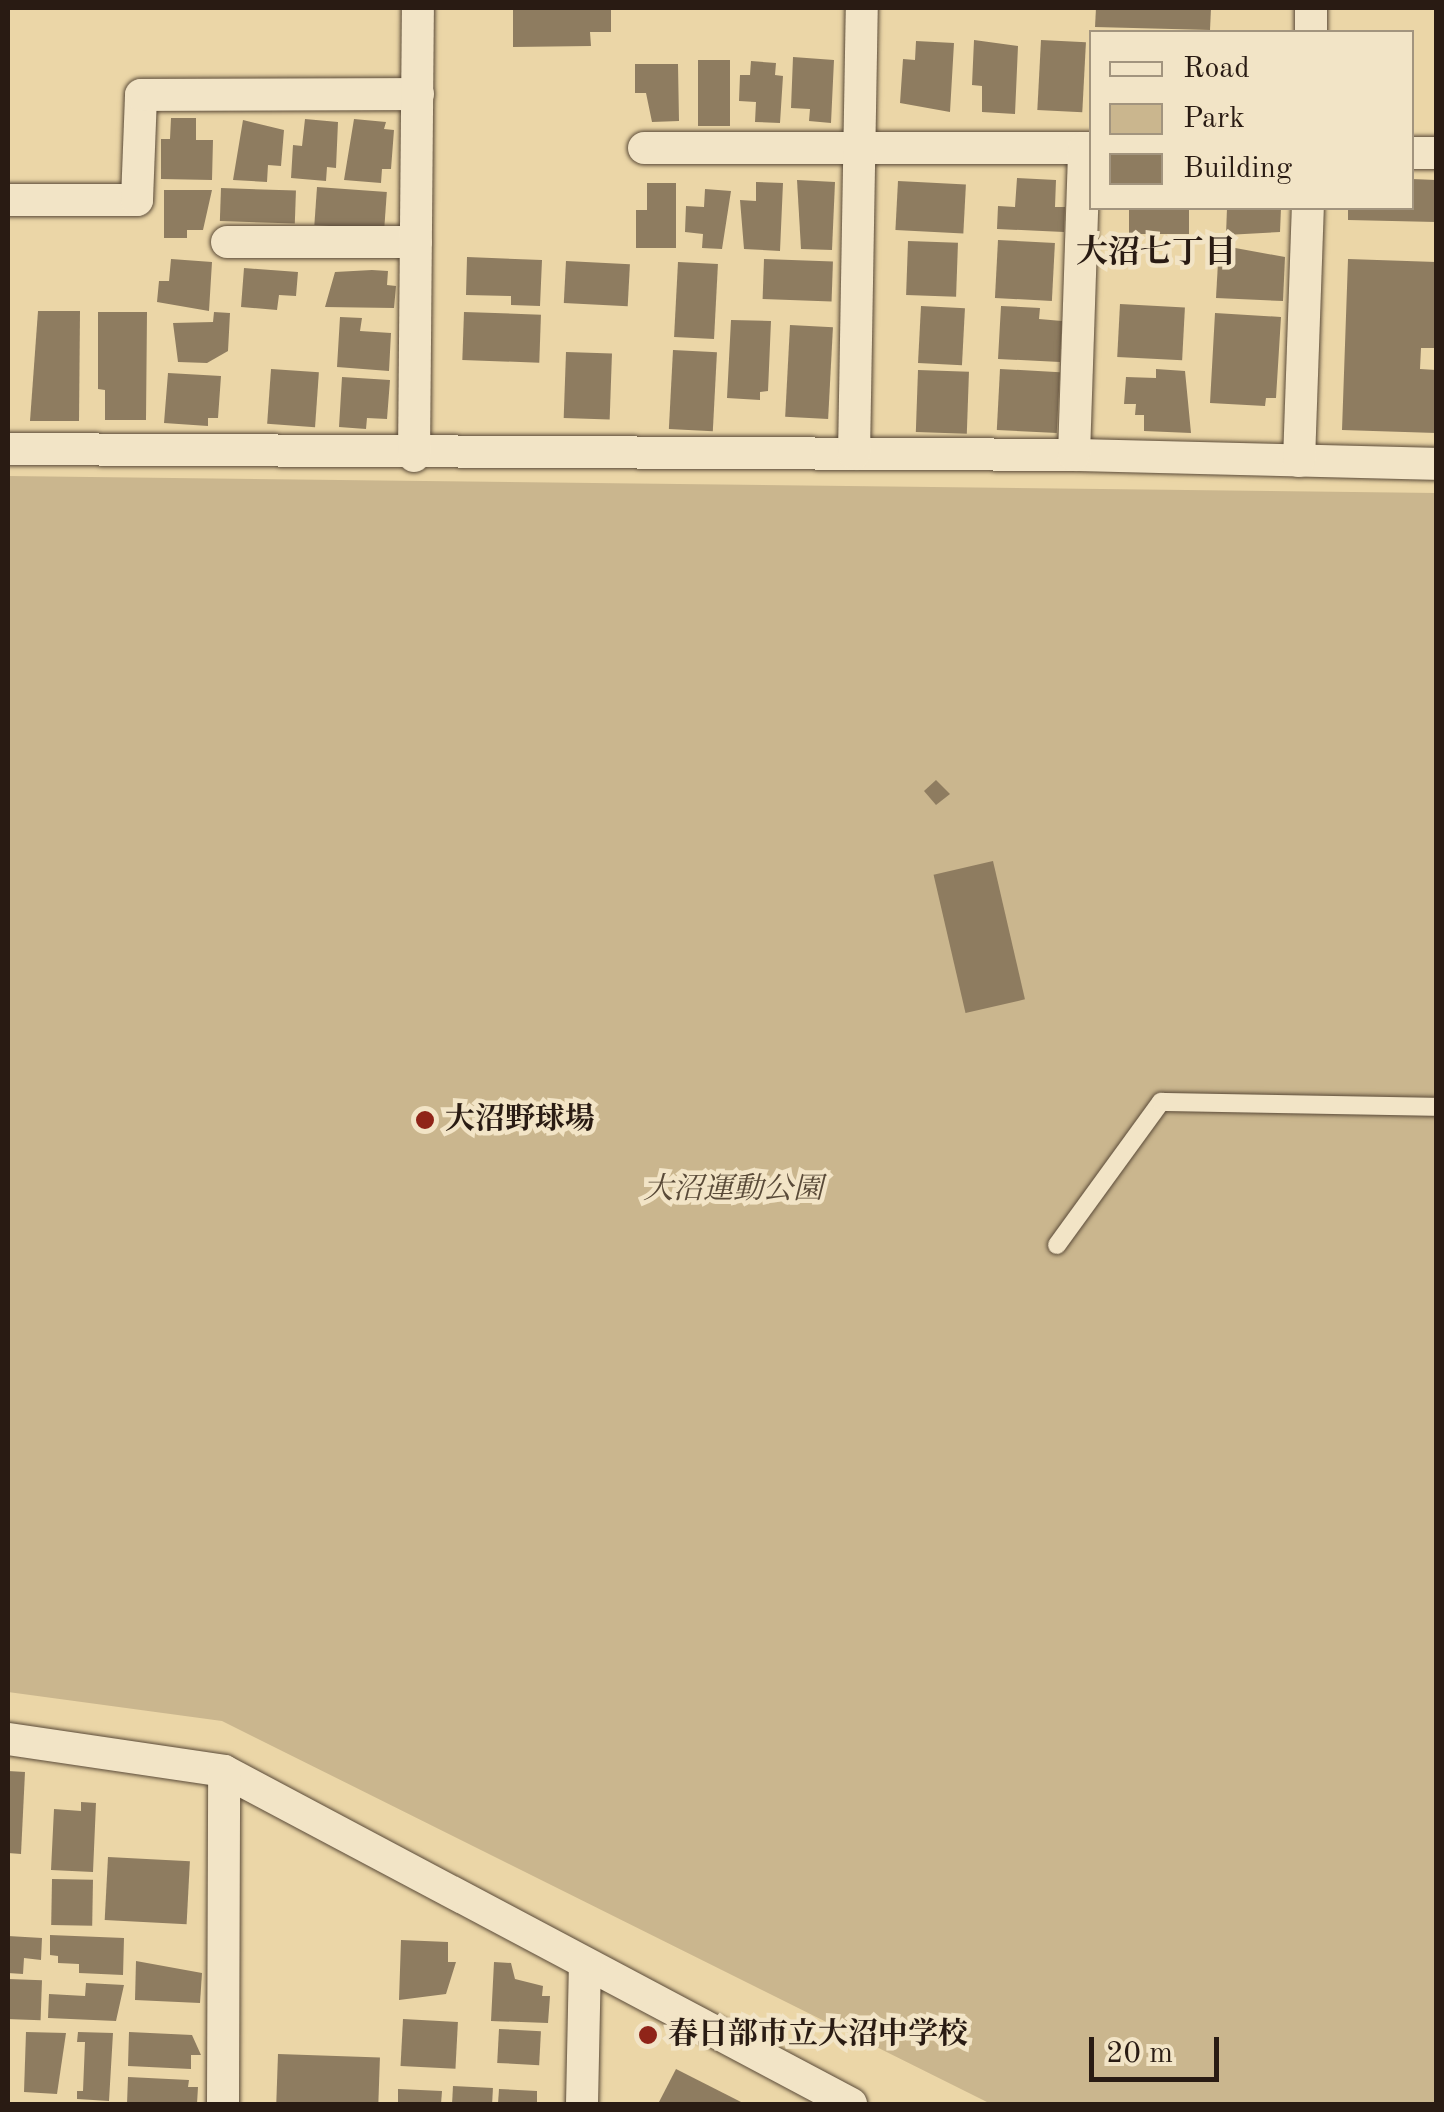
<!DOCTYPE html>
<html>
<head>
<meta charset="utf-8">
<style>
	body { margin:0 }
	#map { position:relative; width:1444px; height:2112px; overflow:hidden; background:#ebd6a7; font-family:"Old Standard TT","Noto Serif JP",serif }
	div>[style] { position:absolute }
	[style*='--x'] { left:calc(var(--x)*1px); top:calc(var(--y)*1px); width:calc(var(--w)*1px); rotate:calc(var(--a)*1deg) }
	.green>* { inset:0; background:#cab68e }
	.building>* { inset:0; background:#8e7c60; transform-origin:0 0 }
	.roads { filter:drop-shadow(0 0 2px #5a4a38) drop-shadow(0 0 2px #5a4a38) }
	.lane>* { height:18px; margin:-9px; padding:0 9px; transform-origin:9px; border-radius:9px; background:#f2e4c6 }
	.street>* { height:32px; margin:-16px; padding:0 16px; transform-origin:16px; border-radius:16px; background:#f2e4c6 }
	.dots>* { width:28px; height:28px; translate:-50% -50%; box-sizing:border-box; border:5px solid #f2e4c6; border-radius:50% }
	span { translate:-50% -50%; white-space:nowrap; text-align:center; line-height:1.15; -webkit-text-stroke:9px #f2e4c6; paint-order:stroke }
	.poi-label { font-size:30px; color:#291b13; font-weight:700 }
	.left { translate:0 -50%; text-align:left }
	.park-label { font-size:30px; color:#594a38; font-style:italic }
	.neighbourhood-label { font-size:32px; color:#291b13; font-weight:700 }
	.frame { position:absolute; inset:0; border:10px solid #291b13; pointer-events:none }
	.legend { position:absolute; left:1089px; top:30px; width:325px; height:180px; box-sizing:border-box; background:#f2e4c6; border:2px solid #a2947e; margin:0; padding:12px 18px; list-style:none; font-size:30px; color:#291b13 }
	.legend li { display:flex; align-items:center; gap:20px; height:50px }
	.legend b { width:50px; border:2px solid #a2947e }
	.scale { position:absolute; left:1089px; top:2037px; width:130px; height:45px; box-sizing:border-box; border:5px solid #291b13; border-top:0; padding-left:12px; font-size:30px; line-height:35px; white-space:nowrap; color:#291b13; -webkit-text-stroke:8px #f2e4c6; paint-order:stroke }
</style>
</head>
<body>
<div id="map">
	<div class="green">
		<div style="clip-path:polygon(8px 476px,1436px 493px,1436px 2104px,991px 2104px,222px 1721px,8px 1692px)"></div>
	</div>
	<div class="building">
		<div style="clip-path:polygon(513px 8px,611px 8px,611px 32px,590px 32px,591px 46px,513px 47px)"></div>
		<div style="clip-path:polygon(1096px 8px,1211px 8px,1210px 30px,1095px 27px)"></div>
		<div style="clip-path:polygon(974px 40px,1018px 46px,1015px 114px,982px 112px,982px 86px,972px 85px)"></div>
		<div style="left:1041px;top:40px;width:45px;height:70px;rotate:3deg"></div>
		<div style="clip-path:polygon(916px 41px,954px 43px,950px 112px,900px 103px,903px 59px,915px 60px)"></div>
		<div style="clip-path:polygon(793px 57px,834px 60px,831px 123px,809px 121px,810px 109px,791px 108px)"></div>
		<div style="left:698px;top:60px;width:32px;height:66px"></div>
		<div style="clip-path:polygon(751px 61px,776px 63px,775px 75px,783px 76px,780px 123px,755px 122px,756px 102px,739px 101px,740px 75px,750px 75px)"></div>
		<div style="clip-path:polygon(635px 64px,678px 64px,679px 121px,652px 122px,646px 93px,635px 93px)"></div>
		<div style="clip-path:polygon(171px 118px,196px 118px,196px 140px,213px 140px,212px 180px,161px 179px,161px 139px,170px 139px)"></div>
		<div style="clip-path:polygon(305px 119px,338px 122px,336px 168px,327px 167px,326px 181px,291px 178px,293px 145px,302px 146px)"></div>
		<div style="clip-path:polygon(354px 119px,386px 122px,384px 129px,394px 130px,391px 169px,382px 169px,381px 183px,344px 180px)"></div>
		<div style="clip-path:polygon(243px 120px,284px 130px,281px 166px,268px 165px,267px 182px,233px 180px)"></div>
		<div style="clip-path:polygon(1017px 178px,1056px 180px,1055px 207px,1065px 207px,1064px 232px,997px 229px,998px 206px,1015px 207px)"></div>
		<div style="clip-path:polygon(1412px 179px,1436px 180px,1436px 222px,1348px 220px,1348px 208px,1412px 208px)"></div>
		<div style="clip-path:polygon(797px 180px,835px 182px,832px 250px,801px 249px)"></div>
		<div style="left:898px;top:181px;width:68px;height:49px;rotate:3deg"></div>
		<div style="clip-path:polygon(756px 182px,783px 183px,780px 251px,744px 249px,740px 200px,756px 201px)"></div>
		<div style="clip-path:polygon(647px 183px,676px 183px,676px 248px,636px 248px,636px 210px,647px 210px)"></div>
		<div style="left:317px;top:187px;width:70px;height:38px;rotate:4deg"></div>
		<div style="left:221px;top:188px;width:75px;height:33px;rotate:2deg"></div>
		<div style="clip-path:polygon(705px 189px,731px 191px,722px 249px,702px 248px,703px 234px,685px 232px,686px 206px,704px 207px)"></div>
		<div style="clip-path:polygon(164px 190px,212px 190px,203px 230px,187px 230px,187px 238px,164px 238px)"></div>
		<div style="left:1129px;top:208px;width:60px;height:26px"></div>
		<div style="clip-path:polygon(1227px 208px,1281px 208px,1280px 232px,1226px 235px)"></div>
		<div style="left:998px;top:240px;width:57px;height:58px;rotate:3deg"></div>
		<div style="left:908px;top:241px;width:50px;height:54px;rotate:2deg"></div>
		<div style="clip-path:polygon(1219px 245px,1285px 257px,1283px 301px,1216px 298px)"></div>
		<div style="clip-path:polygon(467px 257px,542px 260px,540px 306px,511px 305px,511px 296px,466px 295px)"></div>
		<div style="clip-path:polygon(171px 259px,212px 262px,209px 311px,157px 302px,159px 281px,169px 281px)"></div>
		<div style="left:764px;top:259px;width:69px;height:40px;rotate:2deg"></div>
		<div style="clip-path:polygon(1348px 259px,1436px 262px,1436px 348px,1421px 348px,1420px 369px,1436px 370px,1436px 433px,1342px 430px)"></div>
		<div style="left:566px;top:261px;width:64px;height:42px;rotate:3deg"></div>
		<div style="left:678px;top:262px;width:40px;height:75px;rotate:3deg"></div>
		<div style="clip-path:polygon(244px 268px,298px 272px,296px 296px,279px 295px,277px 310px,241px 307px)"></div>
		<div style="clip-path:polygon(372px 270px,388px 271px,387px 285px,396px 286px,394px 308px,325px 307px,335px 272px)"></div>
		<div style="left:1120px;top:304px;width:65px;height:53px;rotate:3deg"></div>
		<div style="left:921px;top:306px;width:44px;height:57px;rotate:3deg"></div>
		<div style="clip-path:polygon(1001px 306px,1040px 308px,1039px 319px,1062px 321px,1060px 362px,998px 359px)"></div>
		<div style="clip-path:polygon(38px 311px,80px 311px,79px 421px,30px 421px)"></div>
		<div style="clip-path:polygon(98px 312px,147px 312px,146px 420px,105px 420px,105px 390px,98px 389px)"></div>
		<div style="clip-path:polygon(214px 312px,230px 313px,228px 351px,207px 363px,178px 362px,173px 323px,213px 322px)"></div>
		<div style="left:464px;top:312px;width:77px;height:48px;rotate:2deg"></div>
		<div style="clip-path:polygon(1215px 313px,1281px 317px,1276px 398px,1266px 398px,1265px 406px,1210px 403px)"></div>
		<div style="clip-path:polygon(340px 317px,362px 318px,360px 331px,391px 333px,389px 371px,337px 367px)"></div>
		<div style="clip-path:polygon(731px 320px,771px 321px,768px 391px,760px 392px,760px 400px,727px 398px)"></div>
		<div style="left:790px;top:325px;width:43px;height:92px;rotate:3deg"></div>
		<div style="left:673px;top:350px;width:44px;height:79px;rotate:3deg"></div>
		<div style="left:566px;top:352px;width:46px;height:66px;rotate:2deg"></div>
		<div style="left:271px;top:369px;width:48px;height:55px;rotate:4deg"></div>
		<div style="left:1000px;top:369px;width:60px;height:61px;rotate:3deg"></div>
		<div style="clip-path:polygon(1156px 369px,1185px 371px,1191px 433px,1144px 431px,1144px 415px,1135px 415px,1136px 404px,1124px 404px,1126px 377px,1156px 378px)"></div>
		<div style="left:918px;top:370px;width:51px;height:62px;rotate:2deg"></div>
		<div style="clip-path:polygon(168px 373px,221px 376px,218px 418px,208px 418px,208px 426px,164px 423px)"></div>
		<div style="clip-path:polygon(342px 377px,390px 380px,387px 419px,367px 418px,366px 429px,339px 427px)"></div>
		<div style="clip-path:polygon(936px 780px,950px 794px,936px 805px,924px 791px)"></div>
		<div style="left:993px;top:861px;width:142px;height:61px;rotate:77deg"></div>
		<div style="clip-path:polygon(8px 1771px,25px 1772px,21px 1854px,8px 1853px)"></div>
		<div style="clip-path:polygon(81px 1802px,96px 1803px,93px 1872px,51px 1870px,54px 1809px,81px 1811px)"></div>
		<div style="left:108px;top:1857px;width:82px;height:63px;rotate:3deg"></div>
		<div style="left:52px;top:1879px;width:41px;height:46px;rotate:1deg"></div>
		<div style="clip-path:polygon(50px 1935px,124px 1938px,123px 1975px,79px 1973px,79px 1964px,58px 1963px,58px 1956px,50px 1955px)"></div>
		<div style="clip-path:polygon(8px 1936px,42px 1938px,41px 1960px,24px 1958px,23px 1974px,8px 1973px)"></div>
		<div style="clip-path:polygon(401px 1940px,448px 1942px,448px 1962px,456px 1962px,446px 1994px,399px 2000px)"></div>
		<div style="clip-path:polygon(136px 1961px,202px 1973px,200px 2003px,135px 2000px)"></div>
		<div style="clip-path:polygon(494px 1962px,511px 1963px,515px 1979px,543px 1986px,542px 1996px,550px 1996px,548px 2023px,491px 2021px)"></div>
		<div style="left:8px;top:1979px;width:34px;height:40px;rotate:2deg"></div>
		<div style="clip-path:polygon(86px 1983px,124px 1985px,116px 2021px,48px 2018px,49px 1994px,85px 1996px)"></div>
		<div style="left:403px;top:2019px;width:55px;height:47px;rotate:3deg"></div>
		<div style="left:499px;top:2029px;width:42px;height:34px;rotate:3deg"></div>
		<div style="clip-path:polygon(26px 2032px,66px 2033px,57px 2094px,24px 2092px)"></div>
		<div style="clip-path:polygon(78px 2032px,113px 2033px,109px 2101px,77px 2099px,77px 2091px,83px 2091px,85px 2042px,77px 2042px)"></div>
		<div style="clip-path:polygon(129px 2032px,192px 2035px,201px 2055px,191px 2055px,191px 2069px,128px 2066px)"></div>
		<div style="left:278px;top:2054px;width:102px;height:49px;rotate:2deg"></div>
		<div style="clip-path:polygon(676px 2069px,745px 2104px,658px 2104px)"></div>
		<div style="clip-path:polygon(128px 2077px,189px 2080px,188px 2087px,198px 2087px,197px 2104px,127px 2104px)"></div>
		<div style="left:453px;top:2086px;width:40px;height:18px;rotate:3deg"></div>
		<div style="clip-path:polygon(398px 2089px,442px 2091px,441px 2104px,398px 2104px)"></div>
		<div style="clip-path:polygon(499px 2089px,537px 2091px,537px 2104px,498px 2104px)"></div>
	</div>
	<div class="roads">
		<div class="lane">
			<div style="--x:1057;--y:1245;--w:177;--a:-54"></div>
			<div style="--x:1161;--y:1102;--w:275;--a:1"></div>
		</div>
		<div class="street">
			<div style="--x:1311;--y:32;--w:24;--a:-90"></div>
			<div style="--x:644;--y:148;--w:448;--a:0"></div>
			<div style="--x:1412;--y:153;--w:24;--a:0"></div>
			<div style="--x:8;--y:200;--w:129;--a:0"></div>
			<div style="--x:137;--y:200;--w:105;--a:-87.8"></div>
			<div style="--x:141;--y:95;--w:277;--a:-0.2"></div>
			<div style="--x:227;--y:242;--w:189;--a:0"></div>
			<div style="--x:8;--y:449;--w:1066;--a:0.32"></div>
			<div style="--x:1074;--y:455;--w:362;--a:1.4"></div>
			<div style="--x:854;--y:454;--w:446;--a:-89"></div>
			<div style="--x:1074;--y:455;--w:307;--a:-88.1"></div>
			<div style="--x:414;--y:456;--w:448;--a:-89.5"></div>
			<div style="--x:1299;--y:461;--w:253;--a:-88"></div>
			<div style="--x:8;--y:1739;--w:218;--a:8.4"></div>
			<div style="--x:224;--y:1771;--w:710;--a:27.97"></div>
			<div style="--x:223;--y:2104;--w:333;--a:-89.8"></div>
			<div style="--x:582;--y:2104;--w:139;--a:-88.8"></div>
		</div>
	</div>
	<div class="dots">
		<div style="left:425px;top:1120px;background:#8f2418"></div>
		<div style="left:648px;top:2035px;background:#8f2418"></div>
	</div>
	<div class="poi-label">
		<span class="left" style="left:445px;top:1120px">大沼野球場</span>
		<span class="left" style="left:668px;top:2035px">春日部市立大沼中学校</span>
	</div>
	<div class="park-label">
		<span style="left:733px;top:1190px">大沼運動公園</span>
	</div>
	<div class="neighbourhood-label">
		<span style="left:1156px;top:254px">大沼七丁目</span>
	</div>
	<div class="frame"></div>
	<ul class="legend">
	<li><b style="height:12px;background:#f2e4c6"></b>Road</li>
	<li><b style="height:28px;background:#cab68e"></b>Park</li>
	<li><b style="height:28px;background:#8e7c60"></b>Building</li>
	</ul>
	<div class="scale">20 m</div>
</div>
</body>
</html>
